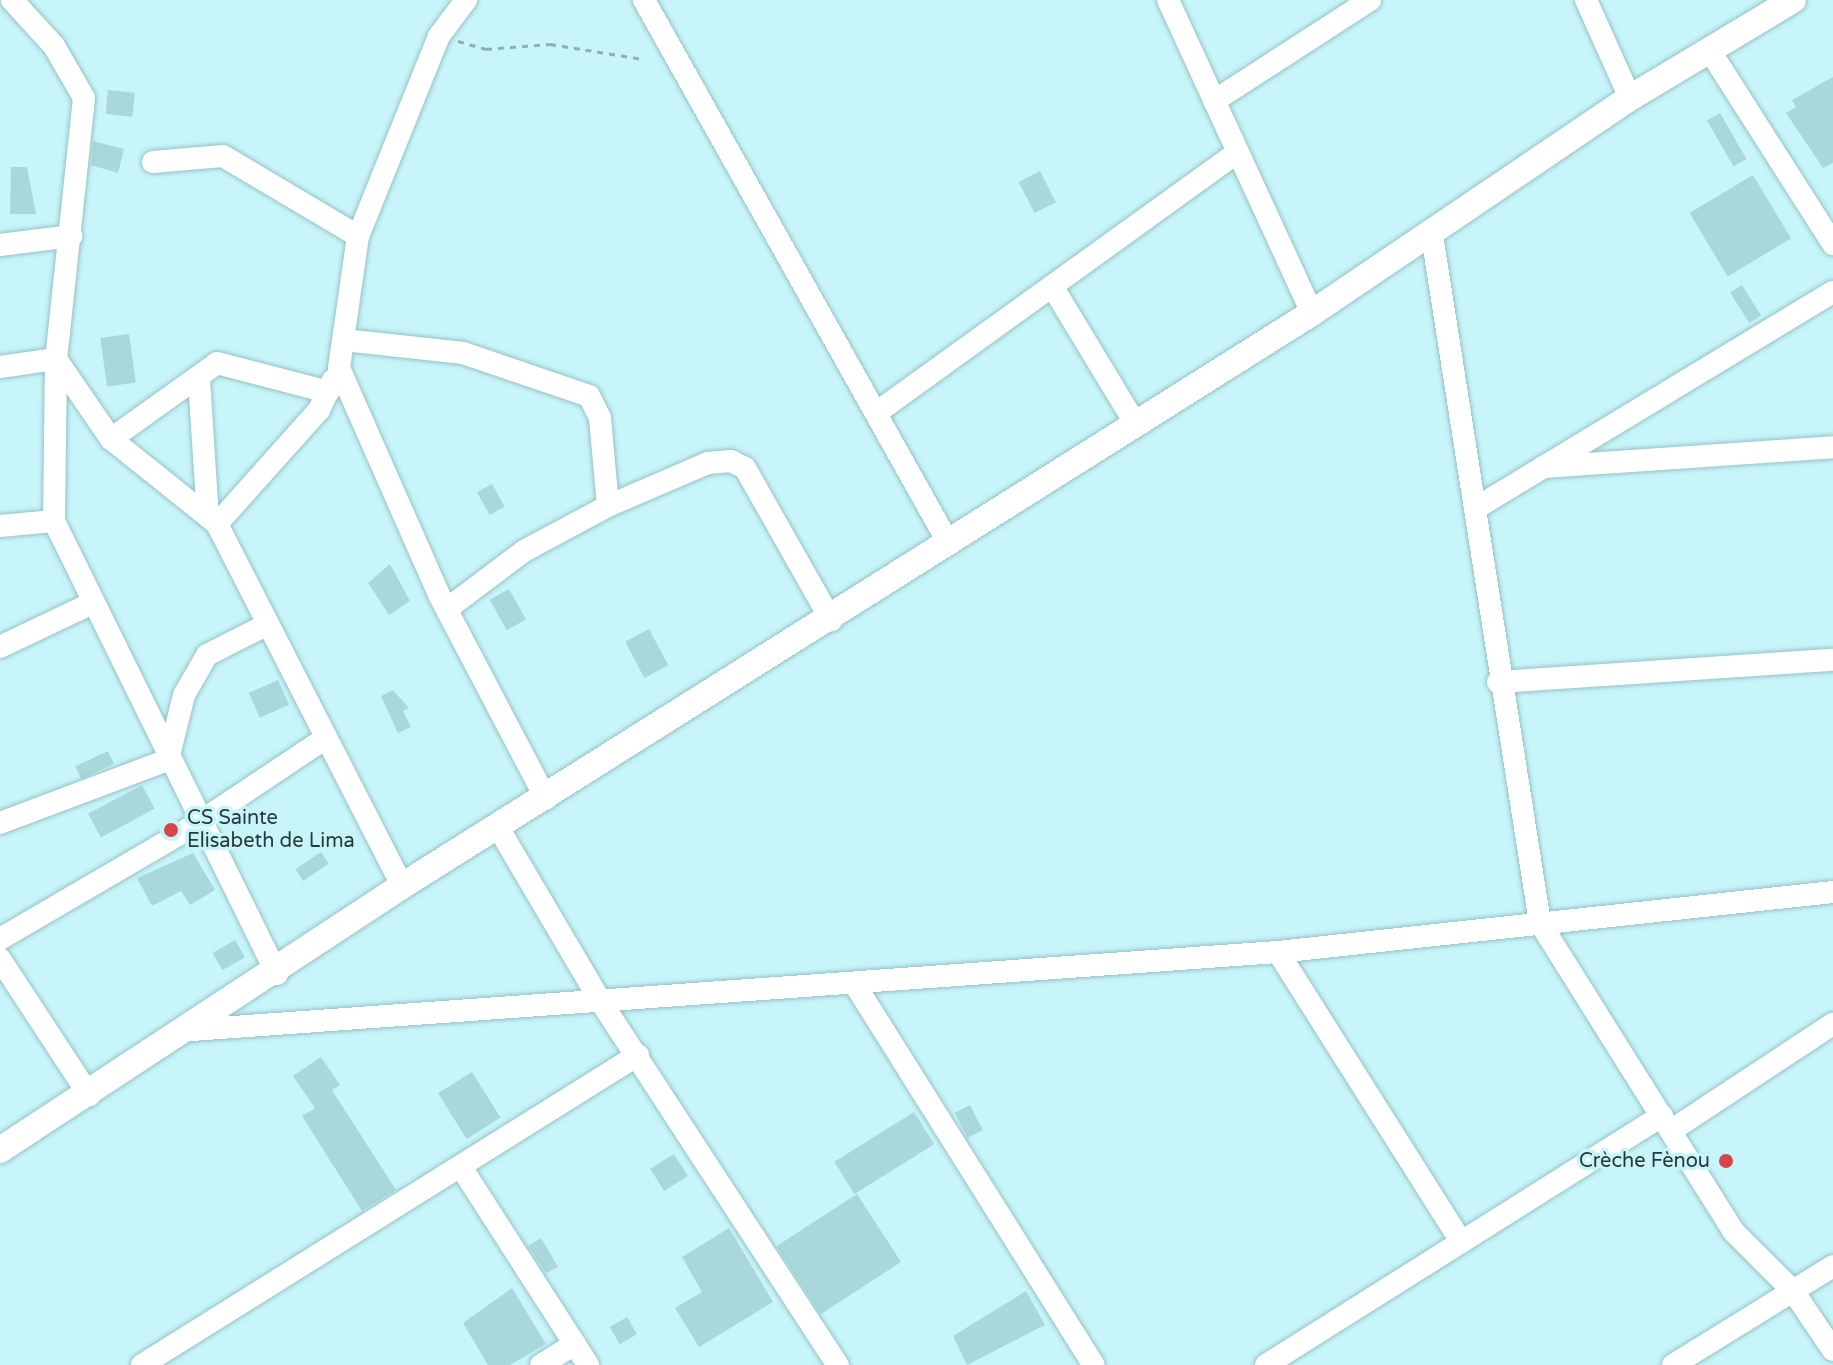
<!DOCTYPE html>
<html>
<head>
<meta charset="utf-8">
<style>
	body { margin:0 }
	#map { position:relative; width:1833px; height:1365px; overflow:hidden; background:#c7f5f9; font-family:"Varela Round",sans-serif }
	div>[style] { position:absolute }
	[style*='--x'] { left:calc(var(--x)*1px); top:calc(var(--y)*1px); width:calc(var(--w)*1px); rotate:calc(var(--a)*1deg) }
	.building>* { inset:0; background:#aad7db; transform-origin:0 0 }
	.path>* { height:3px; margin-top:-1.5px; transform-origin:0; background:repeating-linear-gradient(90deg,#8db0b4 0 6px,transparent 0 12px) }
	.roads { filter:drop-shadow(0 0 2px #95c2c6) drop-shadow(0 0 2px #95c2c6) }
	.minor>* { height:22px; margin:-11px; padding:0 11px; transform-origin:11px; border-radius:11px; background:#fff }
	.tertiary>* { height:26px; margin:-13px; padding:0 13px; transform-origin:13px; border-radius:13px; background:#fff }
	.dots>* { width:22px; height:22px; translate:-50% -50%; box-sizing:border-box; border:4px solid #c7f5f9; border-radius:50% }
	span { translate:-50% -50%; white-space:nowrap; text-align:center; line-height:1.15; -webkit-text-stroke:7px #c7f5f9; paint-order:stroke }
	.poi-label { font-size:20px; color:#27393b }
	.left { translate:0 -50%; text-align:left }
	.right { translate:-100% -50%; text-align:right }
</style>
</head>
<body>
<div id="map">
	<div class="building">
		<div style="clip-path:polygon(1833px 77px,1833px 163px,1823px 168px,1786px 113px,1796px 107px,1792px 100px)"></div>
		<div style="left:108px;top:90px;width:27px;height:24px;rotate:6deg"></div>
		<div style="left:1720px;top:113px;width:53px;height:15px;rotate:60deg"></div>
		<div style="clip-path:polygon(93px 141px,124px 149px,118px 173px,91px 165px)"></div>
		<div style="clip-path:polygon(11px 167px,27px 167px,36px 214px,10px 214px)"></div>
		<div style="left:1040px;top:171px;width:35px;height:24px;rotate:63deg"></div>
		<div style="left:1753px;top:175px;width:74px;height:74px;rotate:59deg"></div>
		<div style="left:1742px;top:285px;width:36px;height:14px;rotate:58deg"></div>
		<div style="left:129px;top:334px;width:49px;height:29px;rotate:82deg"></div>
		<div style="left:492px;top:484px;width:26px;height:17px;rotate:61deg"></div>
		<div style="clip-path:polygon(390px 564px,410px 601px,389px 615px,368px 583px)"></div>
		<div style="left:509px;top:589px;width:35px;height:22px;rotate:61deg"></div>
		<div style="left:649px;top:629px;width:41px;height:27px;rotate:62deg"></div>
		<div style="left:278px;top:680px;width:27px;height:32px;rotate:66deg"></div>
		<div style="clip-path:polygon(393px 690px,409px 708px,403px 711px,411px 727px,398px 733px,381px 696px)"></div>
		<div style="left:108px;top:751px;width:14px;height:36px;rotate:65deg"></div>
		<div style="left:142px;top:785px;width:27px;height:61px;rotate:62deg"></div>
		<div style="left:321px;top:852px;width:14px;height:31px;rotate:56deg"></div>
		<div style="clip-path:polygon(193px 853px,215px 890px,190px 905px,181px 891px,152px 906px,137px 878px)"></div>
		<div style="left:235px;top:940px;width:20px;height:26px;rotate:60deg"></div>
		<div style="clip-path:polygon(321px 1057px,340px 1085px,332px 1090px,396px 1190px,362px 1211px,302px 1116px,315px 1108px,293px 1076px)"></div>
		<div style="left:472px;top:1072px;width:54px;height:40px;rotate:58deg"></div>
		<div style="left:970px;top:1105px;width:28px;height:17px;rotate:63deg"></div>
		<div style="left:914px;top:1112px;width:38px;height:94px;rotate:58deg"></div>
		<div style="left:674px;top:1154px;width:26px;height:28px;rotate:58deg"></div>
		<div style="left:857px;top:1194px;width:81px;height:96px;rotate:57deg"></div>
		<div style="clip-path:polygon(729px 1228px,773px 1302px,699px 1347px,675px 1308px,702px 1292px,682px 1257px)"></div>
		<div style="clip-path:polygon(541px 1238px,558px 1267px,546px 1273px,528px 1246px)"></div>
		<div style="clip-path:polygon(512px 1288px,546px 1344px,510px 1365px,488px 1365px,463px 1323px)"></div>
		<div style="clip-path:polygon(1026px 1291px,1045px 1325px,967px 1365px,953px 1336px)"></div>
		<div style="left:627px;top:1317px;width:20px;height:20px;rotate:60deg"></div>
	</div>
	<div class="path">
		<div style="--x:458;--y:41;--w:29;--a:16"></div>
		<div style="--x:486;--y:49;--w:64;--a:-4.5"></div>
		<div style="--x:550;--y:44;--w:94;--a:9.2"></div>
	</div>
	<div class="roads">
		<div class="minor">
			<div style="--x:12;--y:0;--w:62;--a:47.6"></div>
			<div style="--x:54;--y:46;--w:60;--a:60"></div>
			<div style="--x:84;--y:98;--w:262;--a:96.1"></div>
			<div style="--x:56;--y:359;--w:162;--a:90.7"></div>
			<div style="--x:54;--y:521;--w:505;--a:63.79"></div>
			<div style="--x:466;--y:0;--w:45;--a:126.9"></div>
			<div style="--x:439;--y:36;--w:216;--a:112"></div>
			<div style="--x:358;--y:236;--w:133;--a:98.2"></div>
			<div style="--x:339;--y:368;--w:248;--a:66.2"></div>
			<div style="--x:439;--y:595;--w:230;--a:62.3"></div>
			<div style="--x:644;--y:0;--w:624;--a:60.72"></div>
			<div style="--x:1168;--y:0;--w:345;--a:65.3"></div>
			<div style="--x:1586;--y:0;--w:107;--a:65.8"></div>
			<div style="--x:1710;--y:51;--w:229;--a:57.5"></div>
			<div style="--x:1214;--y:101;--w:186;--a:-32.9"></div>
			<div style="--x:153;--y:162;--w:70;--a:-4.9"></div>
			<div style="--x:223;--y:156;--w:157;--a:30.7"></div>
			<div style="--x:1432;--y:235;--w:696;--a:81.08"></div>
			<div style="--x:1540;--y:923;--w:363;--a:57.9"></div>
			<div style="--x:1733;--y:1231;--w:85;--a:45"></div>
			<div style="--x:1793;--y:1291;--w:71;--a:55.9"></div>
			<div style="--x:0;--y:245;--w:72;--a:-7.2"></div>
			<div style="--x:1052;--y:286;--w:160;--a:58.8"></div>
			<div style="--x:344;--y:340;--w:120;--a:6.2"></div>
			<div style="--x:463;--y:353;--w:133;--a:18.8"></div>
			<div style="--x:589;--y:396;--w:25;--a:63"></div>
			<div style="--x:600;--y:418;--w:88;--a:84.8"></div>
			<div style="--x:56;--y:359;--w:97;--a:55.5"></div>
			<div style="--x:111;--y:439;--w:136;--a:38.7"></div>
			<div style="--x:217;--y:524;--w:407;--a:62.9"></div>
			<div style="--x:0;--y:367;--w:57;--a:-8.1"></div>
			<div style="--x:199;--y:379;--w:138;--a:86.3"></div>
			<div style="--x:876;--y:413;--w:446;--a:-35.8"></div>
			<div style="--x:111;--y:439;--w:130;--a:-35.6"></div>
			<div style="--x:217;--y:363;--w:115;--a:14.6"></div>
			<div style="--x:1543;--y:467;--w:291;--a:-3.9"></div>
			<div style="--x:1476;--y:508;--w:417;--a:-31.2"></div>
			<div style="--x:217;--y:524;--w:153;--a:-48.2"></div>
			<div style="--x:319;--y:410;--w:33;--a:-65"></div>
			<div style="--x:0;--y:526;--w:54;--a:-5.3"></div>
			<div style="--x:447;--y:609;--w:96;--a:-37"></div>
			<div style="--x:524;--y:551;--w:95;--a:-28.2"></div>
			<div style="--x:608;--y:506;--w:109;--a:-23.3"></div>
			<div style="--x:708;--y:463;--w:23;--a:-5"></div>
			<div style="--x:731;--y:461;--w:16;--a:27"></div>
			<div style="--x:745;--y:468;--w:175;--a:60.5"></div>
			<div style="--x:0;--y:647;--w:100;--a:-25.5"></div>
			<div style="--x:1498;--y:682;--w:336;--a:-3.8"></div>
			<div style="--x:0;--y:823;--w:179;--a:-20.6"></div>
			<div style="--x:168;--y:760;--w:67;--a:-76.2"></div>
			<div style="--x:184;--y:695;--w:46;--a:-60.1"></div>
			<div style="--x:207;--y:655;--w:68;--a:-26.9"></div>
			<div style="--x:499;--y:829;--w:201;--a:59.5"></div>
			<div style="--x:601;--y:1002;--w:434;--a:56.9"></div>
			<div style="--x:0;--y:939;--w:232;--a:-30.3"></div>
			<div style="--x:200;--y:822;--w:151;--a:-33.7"></div>
			<div style="--x:1278;--y:952;--w:343;--a:57.7"></div>
			<div style="--x:0;--y:959;--w:163;--a:56.8"></div>
			<div style="--x:854;--y:983;--w:451;--a:57.9"></div>
			<div style="--x:192;--y:1030;--w:1089;--a:-4.11"></div>
			<div style="--x:1278;--y:952;--w:558;--a:-6.17"></div>
			<div style="--x:1672;--y:1130;--w:193;--a:-33.4"></div>
			<div style="--x:461;--y:1167;--w:235;--a:57.3"></div>
			<div style="--x:142;--y:1365;--w:585;--a:-32.01"></div>
			<div style="--x:541;--y:1365;--w:40;--a:-32"></div>
			<div style="--x:1266;--y:1365;--w:468;--a:-32.2"></div>
			<div style="--x:1673;--y:1365;--w:188;--a:-31.7"></div>
		</div>
		<div class="tertiary">
			<div style="--x:0;--y:1150;--w:481;--a:-33.3"></div>
			<div style="--x:402;--y:886;--w:1075;--a:-32.2"></div>
			<div style="--x:1312;--y:313;--w:384;--a:-34.1"></div>
			<div style="--x:1630;--y:98;--w:190;--a:-31"></div>
		</div>
	</div>
	<div class="dots">
		<div style="left:171px;top:830px;background:#d54549"></div>
		<div style="left:1726px;top:1161px;background:#d54549"></div>
	</div>
	<div class="poi-label">
		<span class="left" style="left:187px;top:830px">CS Sainte<br>Elisabeth de Lima</span>
		<span class="right" style="left:1710px;top:1161px">Crèche Fènou</span>
	</div>
</div>
</body>
</html>
